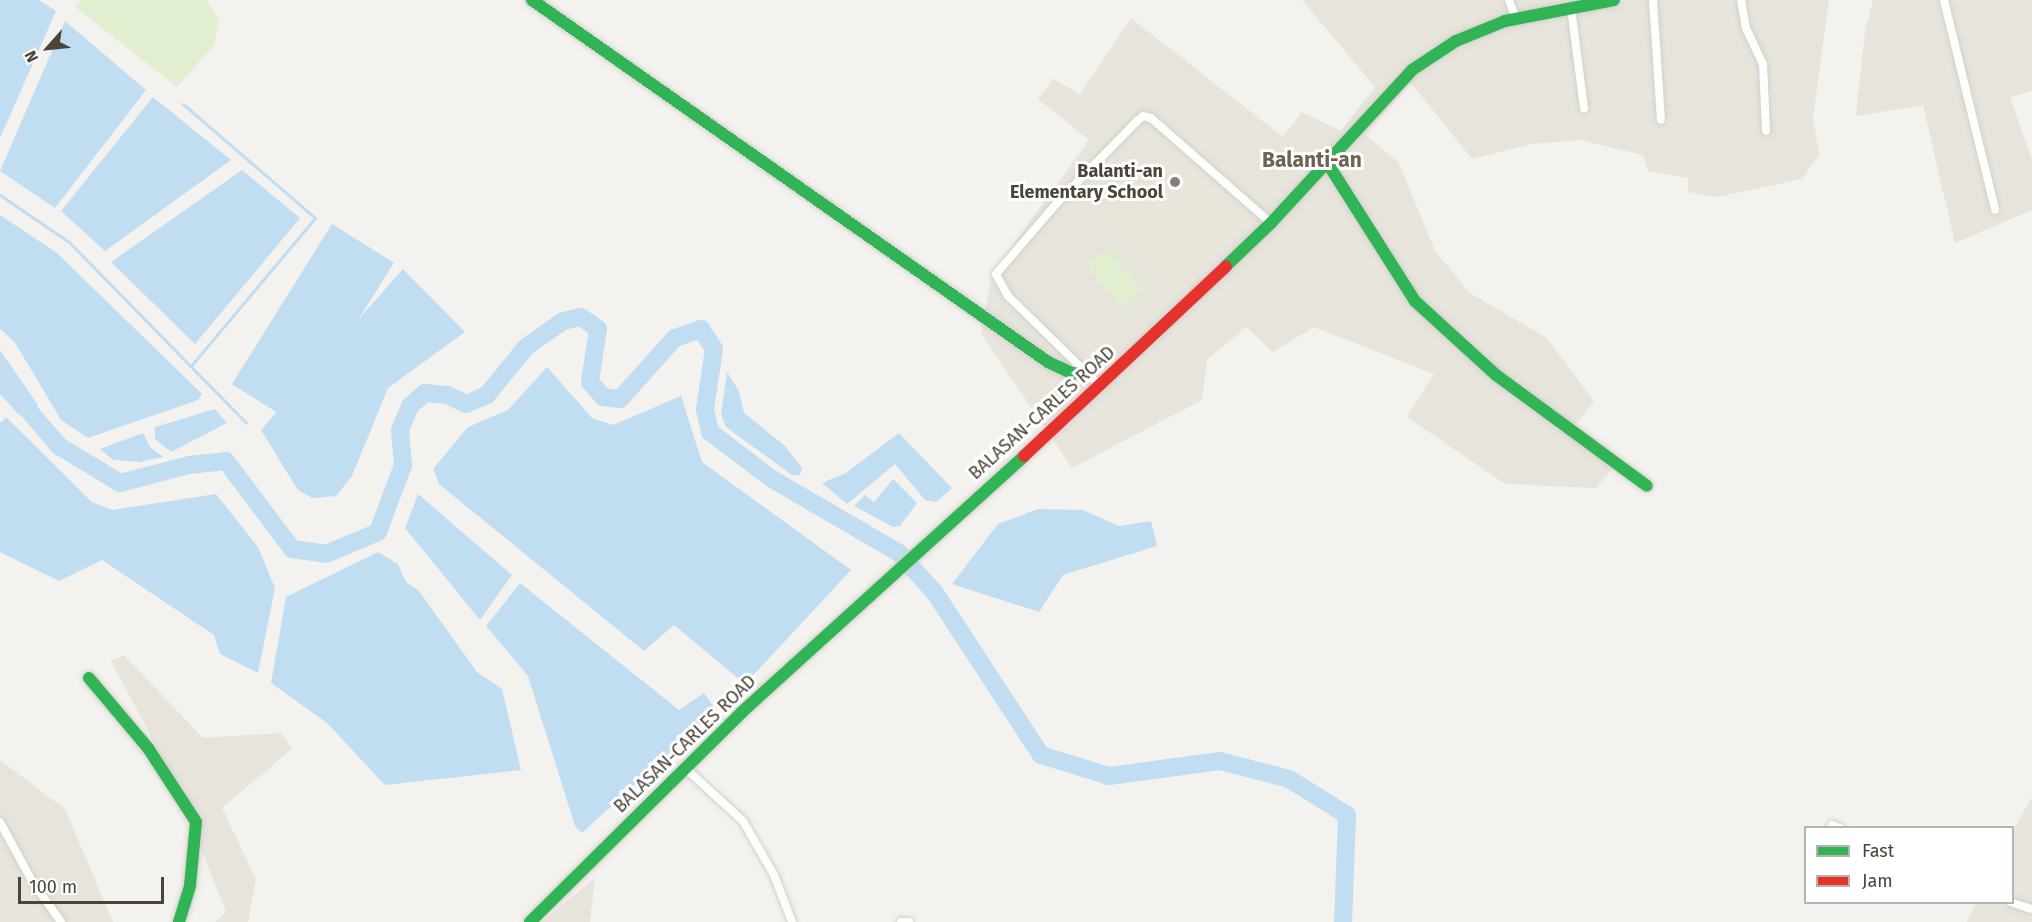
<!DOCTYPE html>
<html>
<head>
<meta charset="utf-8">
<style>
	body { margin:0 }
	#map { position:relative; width:2032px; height:922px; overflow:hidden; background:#f4f2ee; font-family:"Fira Sans",sans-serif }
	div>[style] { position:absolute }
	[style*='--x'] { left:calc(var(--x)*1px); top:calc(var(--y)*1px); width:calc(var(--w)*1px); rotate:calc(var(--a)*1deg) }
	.residential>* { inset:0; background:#e7e4dc }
	.education>* { inset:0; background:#eae5da }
	.green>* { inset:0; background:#e1eecf; transform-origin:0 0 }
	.water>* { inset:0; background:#c0ddf1; transform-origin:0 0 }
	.stream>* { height:3px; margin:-1.5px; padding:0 1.5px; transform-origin:1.5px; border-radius:1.5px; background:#c0ddf1 }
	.river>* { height:18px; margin:-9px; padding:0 9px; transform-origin:9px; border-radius:9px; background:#c0ddf1 }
	.roads { filter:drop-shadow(0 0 2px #d2d0cb) drop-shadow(0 0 2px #d2d0cb) }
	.street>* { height:8px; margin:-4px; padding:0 4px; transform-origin:4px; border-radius:4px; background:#fdfdfc }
	.fast>* { height:12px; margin:-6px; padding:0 6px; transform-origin:6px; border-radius:6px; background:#30b455 }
	.jam>* { height:12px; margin:-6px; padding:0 6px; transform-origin:6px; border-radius:6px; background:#e5322d }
	.dots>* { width:16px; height:16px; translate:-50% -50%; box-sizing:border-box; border:3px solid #fff; border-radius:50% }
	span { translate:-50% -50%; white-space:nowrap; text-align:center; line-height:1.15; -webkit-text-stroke:6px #fff; paint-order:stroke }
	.poi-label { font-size:18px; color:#4b4439; font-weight:700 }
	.right { translate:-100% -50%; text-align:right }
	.street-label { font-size:18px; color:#4b4439 }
	.quarter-label { font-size:21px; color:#6e6250; font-weight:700 }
	.legend { position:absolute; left:1804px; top:826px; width:210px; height:78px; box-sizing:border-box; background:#fff; border:2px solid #b7b4b0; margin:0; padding:8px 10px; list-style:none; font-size:18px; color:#4b4439 }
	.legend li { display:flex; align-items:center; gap:12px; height:30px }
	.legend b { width:30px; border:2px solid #b7b4b0 }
	.north { position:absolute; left:18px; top:18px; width:60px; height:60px; -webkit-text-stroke:4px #fff; paint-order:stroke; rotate:243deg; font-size:16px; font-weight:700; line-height:24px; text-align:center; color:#4b4439 }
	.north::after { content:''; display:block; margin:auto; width:21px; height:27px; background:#4b4439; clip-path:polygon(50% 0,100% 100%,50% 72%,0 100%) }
	.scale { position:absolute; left:18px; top:877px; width:146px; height:27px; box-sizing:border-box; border:3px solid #4b4439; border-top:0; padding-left:8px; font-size:18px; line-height:21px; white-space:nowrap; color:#4b4439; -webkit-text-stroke:4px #fff; paint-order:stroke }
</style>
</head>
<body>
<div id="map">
	<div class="residential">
		<div style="clip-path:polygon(1302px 0,1829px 0,1813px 117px,1819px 155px,1802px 179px,1717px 197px,1688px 192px,1688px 178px,1648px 171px,1643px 155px,1581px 140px,1532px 144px,1472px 159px,1411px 83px,1365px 134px,1399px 163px,1435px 251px,1470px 293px,1547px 338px,1594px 401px,1569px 432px,1612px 469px,1596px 488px,1505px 484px,1407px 417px,1434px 374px,1314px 327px,1273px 352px,1246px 327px,1207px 360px,1202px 400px,1072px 468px,981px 333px,992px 274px,1089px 140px,1038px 99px,1053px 79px,1080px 94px,1131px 18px,1283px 137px,1302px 112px,1341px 131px,1375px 87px)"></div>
		<div style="clip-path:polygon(1873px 0,2032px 0,2032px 91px,2010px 97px,2032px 160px,2032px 210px,1955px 243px,1923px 105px,1856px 116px,1865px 31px)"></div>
		<div style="clip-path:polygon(124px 655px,203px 738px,281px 733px,292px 749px,222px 808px,256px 879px,248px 922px,215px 922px,226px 912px,171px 774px,111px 661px)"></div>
		<div style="clip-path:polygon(0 760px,65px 809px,113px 922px,0 922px)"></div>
		<div style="clip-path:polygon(2032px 797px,2032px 922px,1967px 922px,1976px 903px,2012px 902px,2013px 831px)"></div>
		<div style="clip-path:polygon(595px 878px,590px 922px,542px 922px)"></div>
	</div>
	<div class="education">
		<div style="clip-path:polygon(1170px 145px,1256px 221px,1175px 291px,1107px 219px)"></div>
	</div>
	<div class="green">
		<div style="clip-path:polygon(81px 0,206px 0,219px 19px,214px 45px,177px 87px,74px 6px)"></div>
		<div style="left:1108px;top:248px;width:56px;height:28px;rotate:49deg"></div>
	</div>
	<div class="water">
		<div style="clip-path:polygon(0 0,39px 0,56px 11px,0 138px)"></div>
		<div style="clip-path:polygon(65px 21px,146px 90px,55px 208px,0 171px)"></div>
		<div style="clip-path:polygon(153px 97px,231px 160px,105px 251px,61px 211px)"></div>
		<div style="clip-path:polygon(242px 170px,300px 218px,195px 344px,111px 262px)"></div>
		<div style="clip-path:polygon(0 215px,57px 253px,202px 394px,198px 400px,88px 438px,61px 420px,14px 341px,0 329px)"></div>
		<div style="left:332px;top:224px;width:73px;height:189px;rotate:32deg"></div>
		<div style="clip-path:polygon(403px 269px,465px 332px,388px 388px,352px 476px,336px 496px,312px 498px,298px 490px,261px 430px)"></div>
		<div style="clip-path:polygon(0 350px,38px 405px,19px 415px,0 394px)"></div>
		<div style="clip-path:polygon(547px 367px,592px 418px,613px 425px,681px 396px,702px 462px,851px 570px,745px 684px,674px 625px,644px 651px,439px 484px,433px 469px,468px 427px,508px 410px)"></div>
		<div style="clip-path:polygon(727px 372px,739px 391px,744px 413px,785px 446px,802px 468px,800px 475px,792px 475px,726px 427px,721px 414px)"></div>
		<div style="clip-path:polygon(215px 409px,227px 423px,171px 452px,155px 439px,155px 427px)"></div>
		<div style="clip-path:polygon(6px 417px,92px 502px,112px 510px,216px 494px,258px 547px,275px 588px,258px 673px,220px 654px,214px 635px,102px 560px,59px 581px,0 552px,0 423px)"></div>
		<div style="clip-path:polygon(143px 433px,150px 447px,163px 457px,140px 462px,113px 460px,100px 449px)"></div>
		<div style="clip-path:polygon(899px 433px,952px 488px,936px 502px,925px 500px,895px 464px,847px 504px,822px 483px,846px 473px)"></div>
		<div style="clip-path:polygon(893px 479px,917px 503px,900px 526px,893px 527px,854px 506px,865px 495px,874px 502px)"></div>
		<div style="clip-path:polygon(418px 494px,512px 575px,480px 620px,405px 528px)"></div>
		<div style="clip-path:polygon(1038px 509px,1083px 510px,1119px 526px,1151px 521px,1157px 546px,1063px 575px,1039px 612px,952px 584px,998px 524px)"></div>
		<div style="clip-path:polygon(378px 552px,398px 564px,406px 582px,419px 591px,477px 672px,502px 689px,521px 770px,385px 785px,327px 723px,271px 683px,286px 597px)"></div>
		<div style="clip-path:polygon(520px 583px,679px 710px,704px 693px,716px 710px,582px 833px,575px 826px,528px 676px,486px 626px)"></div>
	</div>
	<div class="stream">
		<div style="--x:183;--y:104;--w:174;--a:40.8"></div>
		<div style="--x:315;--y:218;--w:193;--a:130"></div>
		<div style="--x:0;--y:195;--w:83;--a:34.3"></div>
		<div style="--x:69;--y:242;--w:253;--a:45.6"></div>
	</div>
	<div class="river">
		<div style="--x:0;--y:377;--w:91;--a:49.5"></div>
		<div style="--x:59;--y:446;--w:71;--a:31.2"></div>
		<div style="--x:120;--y:483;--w:71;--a:-14.6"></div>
		<div style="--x:189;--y:465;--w:37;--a:-6"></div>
		<div style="--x:226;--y:461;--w:110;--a:53.1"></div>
		<div style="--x:292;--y:549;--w:34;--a:8"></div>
		<div style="--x:326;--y:554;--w:56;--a:-22.9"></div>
		<div style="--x:378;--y:532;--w:72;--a:-69.5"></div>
		<div style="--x:403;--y:465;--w:35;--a:-95"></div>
		<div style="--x:400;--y:430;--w:26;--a:-67"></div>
		<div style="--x:410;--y:406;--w:20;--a:-41"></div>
		<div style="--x:425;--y:393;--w:22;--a:5"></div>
		<div style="--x:447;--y:395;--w:21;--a:25"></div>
		<div style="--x:466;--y:404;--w:23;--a:-23"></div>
		<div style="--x:487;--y:395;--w:62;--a:-50.9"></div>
		<div style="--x:526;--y:347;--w:45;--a:-35.1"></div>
		<div style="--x:563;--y:321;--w:18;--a:-13"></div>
		<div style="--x:581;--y:317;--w:21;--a:35"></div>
		<div style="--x:598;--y:329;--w:54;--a:98.6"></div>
		<div style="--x:590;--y:382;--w:20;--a:49"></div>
		<div style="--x:603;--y:397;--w:17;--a:7"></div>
		<div style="--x:620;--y:399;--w:82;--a:-48"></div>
		<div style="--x:675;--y:338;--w:28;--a:-19"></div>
		<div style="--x:701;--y:329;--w:24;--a:57"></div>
		<div style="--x:714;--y:349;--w:61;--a:98.5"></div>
		<div style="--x:705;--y:409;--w:24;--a:78"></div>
		<div style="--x:710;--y:432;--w:78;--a:37.2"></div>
		<div style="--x:772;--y:479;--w:147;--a:30.2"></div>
		<div style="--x:899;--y:553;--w:54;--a:48"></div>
		<div style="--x:935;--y:593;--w:194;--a:56.8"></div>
		<div style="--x:1041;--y:755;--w:71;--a:17.2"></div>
		<div style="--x:1109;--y:776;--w:112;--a:-7.7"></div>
		<div style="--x:1220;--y:761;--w:71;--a:14.6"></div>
		<div style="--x:1289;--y:779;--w:68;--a:31.8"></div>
		<div style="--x:1347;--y:815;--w:107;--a:92.1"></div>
	</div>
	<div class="roads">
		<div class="street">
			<div style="--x:1509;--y:0;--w:20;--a:70"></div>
			<div style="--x:1653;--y:0;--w:120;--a:86.2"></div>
			<div style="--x:1741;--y:0;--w:28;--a:80"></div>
			<div style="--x:1746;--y:28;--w:40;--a:65"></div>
			<div style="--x:1763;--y:64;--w:67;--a:87.4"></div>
			<div style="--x:1944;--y:0;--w:216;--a:76.3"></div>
			<div style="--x:1571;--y:8;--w:101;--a:82.6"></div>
			<div style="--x:1100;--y:386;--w:129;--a:-135.6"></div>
			<div style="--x:1008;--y:296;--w:25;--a:-119"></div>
			<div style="--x:996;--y:274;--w:95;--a:-49.3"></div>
			<div style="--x:1058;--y:202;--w:112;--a:-45.7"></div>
			<div style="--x:1136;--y:122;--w:9;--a:-41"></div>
			<div style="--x:1143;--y:116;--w:8;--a:14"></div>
			<div style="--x:1151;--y:118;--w:159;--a:41.2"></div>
			<div style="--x:684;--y:767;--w:80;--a:42.5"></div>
			<div style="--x:743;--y:821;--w:62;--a:60.1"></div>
			<div style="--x:774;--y:875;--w:50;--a:69"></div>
			<div style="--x:0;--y:822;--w:67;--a:61.5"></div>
			<div style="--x:32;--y:881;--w:50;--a:54.7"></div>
			<div style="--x:1832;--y:825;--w:9;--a:21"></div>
			<div style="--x:2010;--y:902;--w:23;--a:18"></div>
			<div style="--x:901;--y:922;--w:8;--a:0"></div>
		</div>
		<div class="fast">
			<div style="--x:532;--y:0;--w:630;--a:35.05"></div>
			<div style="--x:1048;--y:362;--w:26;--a:25"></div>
			<div style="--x:1072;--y:373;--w:14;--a:4"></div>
			<div style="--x:1328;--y:164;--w:162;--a:57.6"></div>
			<div style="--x:1415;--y:301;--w:110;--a:42.4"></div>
			<div style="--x:1496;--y:375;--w:187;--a:36.3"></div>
			<div style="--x:1226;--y:266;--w:62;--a:-43.7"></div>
			<div style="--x:1271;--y:223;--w:208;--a:-47.3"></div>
			<div style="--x:1412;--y:70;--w:53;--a:-33.4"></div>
			<div style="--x:1456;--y:41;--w:53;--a:-22.2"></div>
			<div style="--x:1505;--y:21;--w:111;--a:-10.9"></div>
			<div style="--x:89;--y:678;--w:92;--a:49.9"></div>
			<div style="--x:148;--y:748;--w:88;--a:57"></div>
			<div style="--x:196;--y:822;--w:64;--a:95.4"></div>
			<div style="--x:190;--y:886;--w:38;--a:107"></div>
			<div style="--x:530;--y:922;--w:298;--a:-44.7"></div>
			<div style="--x:742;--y:712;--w:381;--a:-42.2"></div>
		</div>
		<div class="jam">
			<div style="--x:1024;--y:456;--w:277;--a:-43.2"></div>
		</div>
	</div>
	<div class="dots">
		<div style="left:1175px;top:182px;background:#868178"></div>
	</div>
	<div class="poi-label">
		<span class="right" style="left:1163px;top:182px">Balanti-an<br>Elementary School</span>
	</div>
	<div class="street-label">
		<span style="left:1042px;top:413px;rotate:-42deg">BALASAN-CARLES ROAD</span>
		<span style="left:685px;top:744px;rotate:-44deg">BALASAN-CARLES ROAD</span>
	</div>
	<div class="quarter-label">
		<span style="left:1312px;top:160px">Balanti-an</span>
	</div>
	<ul class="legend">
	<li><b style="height:8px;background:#30b455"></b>Fast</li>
	<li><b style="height:8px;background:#e5322d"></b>Jam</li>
	</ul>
	<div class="north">N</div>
	<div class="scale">100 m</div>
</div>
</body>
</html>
